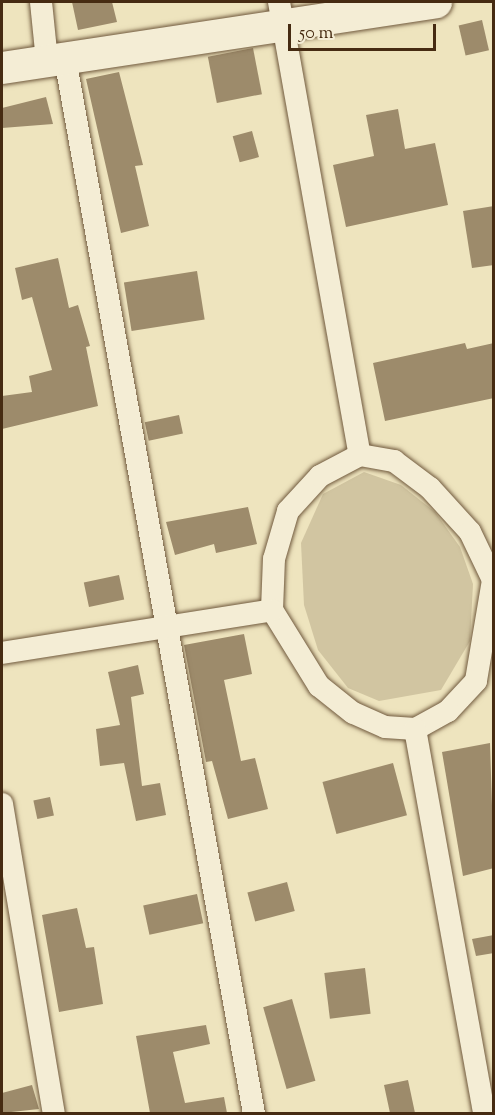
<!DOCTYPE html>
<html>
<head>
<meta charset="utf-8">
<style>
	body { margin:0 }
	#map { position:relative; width:495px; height:1115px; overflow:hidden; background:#eee4be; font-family:"Sorts Mill Goudy",serif }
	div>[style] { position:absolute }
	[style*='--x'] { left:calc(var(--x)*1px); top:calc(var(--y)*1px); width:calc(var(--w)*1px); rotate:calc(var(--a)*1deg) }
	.green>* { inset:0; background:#d1c5a1 }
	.building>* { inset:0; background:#9d8b6b; transform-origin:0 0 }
	.roads { filter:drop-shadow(0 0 2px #70593d) drop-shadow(0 0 2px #70593d) }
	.street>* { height:22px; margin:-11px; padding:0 11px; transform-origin:11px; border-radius:11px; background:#f4edd5 }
	.secondary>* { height:32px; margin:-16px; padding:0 16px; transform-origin:16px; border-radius:16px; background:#f4edd5 }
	span { translate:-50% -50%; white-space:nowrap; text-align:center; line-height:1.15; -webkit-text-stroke:4.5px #f4edd5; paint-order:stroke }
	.frame { position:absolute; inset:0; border:3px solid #462b12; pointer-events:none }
	.scale { position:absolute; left:288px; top:24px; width:148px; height:27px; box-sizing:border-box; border:3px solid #462b12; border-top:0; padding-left:8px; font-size:18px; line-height:21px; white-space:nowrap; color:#462b12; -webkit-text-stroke:4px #f4edd5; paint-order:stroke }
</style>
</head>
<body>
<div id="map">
	<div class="green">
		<div style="clip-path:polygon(364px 472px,401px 485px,435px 512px,460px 547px,473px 584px,470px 641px,441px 690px,379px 701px,348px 688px,318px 650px,304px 605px,301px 543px,323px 494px)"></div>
	</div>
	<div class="building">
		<div style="clip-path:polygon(72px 2px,112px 2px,117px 22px,78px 30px)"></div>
		<div style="left:482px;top:20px;width:31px;height:24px;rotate:77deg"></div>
		<div style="left:253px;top:48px;width:47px;height:46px;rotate:79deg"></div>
		<div style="clip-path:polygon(119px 72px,143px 165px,135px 166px,149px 226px,121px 233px,86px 79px)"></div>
		<div style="clip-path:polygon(46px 97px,53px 124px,2px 128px,2px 108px)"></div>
		<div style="clip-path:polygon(398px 109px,405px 149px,435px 143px,448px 205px,346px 227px,333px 165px,374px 156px,366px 115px)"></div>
		<div style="left:252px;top:131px;width:27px;height:20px;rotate:75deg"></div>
		<div style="clip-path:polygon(494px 206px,494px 265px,472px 268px,463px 211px)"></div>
		<div style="clip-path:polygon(58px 258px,69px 308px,78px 305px,90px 346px,86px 347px,98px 406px,2px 429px,2px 396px,32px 392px,29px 376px,52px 370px,32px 297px,22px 300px,15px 268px)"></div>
		<div style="left:197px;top:271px;width:49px;height:74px;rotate:81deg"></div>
		<div style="clip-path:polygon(465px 343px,467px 349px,494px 343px,494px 398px,385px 421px,373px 363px)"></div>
		<div style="left:179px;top:415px;width:19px;height:35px;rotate:78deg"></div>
		<div style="clip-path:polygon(248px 507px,257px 544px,216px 553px,214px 544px,175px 555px,166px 522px)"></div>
		<div style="left:119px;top:575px;width:25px;height:36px;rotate:78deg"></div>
		<div style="clip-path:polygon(244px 634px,252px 674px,224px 680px,241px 761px,255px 758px,268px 809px,228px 819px,212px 761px,206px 762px,184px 645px)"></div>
		<div style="clip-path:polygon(138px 665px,144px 694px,131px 697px,142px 786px,160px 783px,166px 815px,136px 821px,124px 763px,100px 766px,96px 729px,120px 725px,108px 672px)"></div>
		<div style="clip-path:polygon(490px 743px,494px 868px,463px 876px,442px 752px)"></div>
		<div style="left:393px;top:763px;width:54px;height:73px;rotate:75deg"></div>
		<div style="left:50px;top:797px;width:19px;height:17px;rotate:78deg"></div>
		<div style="left:287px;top:882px;width:30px;height:41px;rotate:75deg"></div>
		<div style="left:197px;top:894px;width:30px;height:55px;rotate:78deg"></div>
		<div style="clip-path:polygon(77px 908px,86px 948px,94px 947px,103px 1004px,59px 1012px,42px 915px)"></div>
		<div style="clip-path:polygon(494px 935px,494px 953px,476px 956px,472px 939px)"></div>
		<div style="left:365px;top:968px;width:46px;height:41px;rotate:83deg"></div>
		<div style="left:292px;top:999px;width:85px;height:30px;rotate:74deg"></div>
		<div style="clip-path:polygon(206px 1025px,210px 1044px,173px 1052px,185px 1103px,224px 1097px,227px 1113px,150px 1113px,136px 1036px)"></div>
		<div style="clip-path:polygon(408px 1080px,415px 1113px,390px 1113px,384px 1085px)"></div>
		<div style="clip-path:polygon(32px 1085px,39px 1109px,2px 1113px,2px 1093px)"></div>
	</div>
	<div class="roads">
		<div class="street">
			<div style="--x:41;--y:2;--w:59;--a:84.2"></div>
			<div style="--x:279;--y:2;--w:460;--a:79.9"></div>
			<div style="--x:65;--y:58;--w:1073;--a:79.85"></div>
			<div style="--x:360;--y:455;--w:35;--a:10"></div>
			<div style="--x:394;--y:461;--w:45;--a:36.9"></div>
			<div style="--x:430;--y:488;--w:59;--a:47.7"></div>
			<div style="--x:470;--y:532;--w:53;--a:64.4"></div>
			<div style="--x:493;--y:580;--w:102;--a:99.6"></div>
			<div style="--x:476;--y:681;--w:41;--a:133"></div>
			<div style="--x:448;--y:711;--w:38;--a:151"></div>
			<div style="--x:415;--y:729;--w:30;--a:-176"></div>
			<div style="--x:385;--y:727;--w:35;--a:-156"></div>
			<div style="--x:353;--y:713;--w:43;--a:-141.5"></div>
			<div style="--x:319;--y:686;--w:89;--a:-121.7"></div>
			<div style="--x:272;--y:610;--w:51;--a:-87.8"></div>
			<div style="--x:274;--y:559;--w:50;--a:-73.7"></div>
			<div style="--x:288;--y:511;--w:47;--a:-47.6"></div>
			<div style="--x:320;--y:476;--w:45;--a:-27.7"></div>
			<div style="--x:2;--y:653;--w:273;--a:-9"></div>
			<div style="--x:415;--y:729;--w:391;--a:79.8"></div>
			<div style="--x:2;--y:804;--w:314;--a:80.5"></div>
		</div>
		<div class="secondary">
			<div style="--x:2;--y:68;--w:439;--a:-8.6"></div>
		</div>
	</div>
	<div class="frame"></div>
	<div class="scale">50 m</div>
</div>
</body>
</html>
